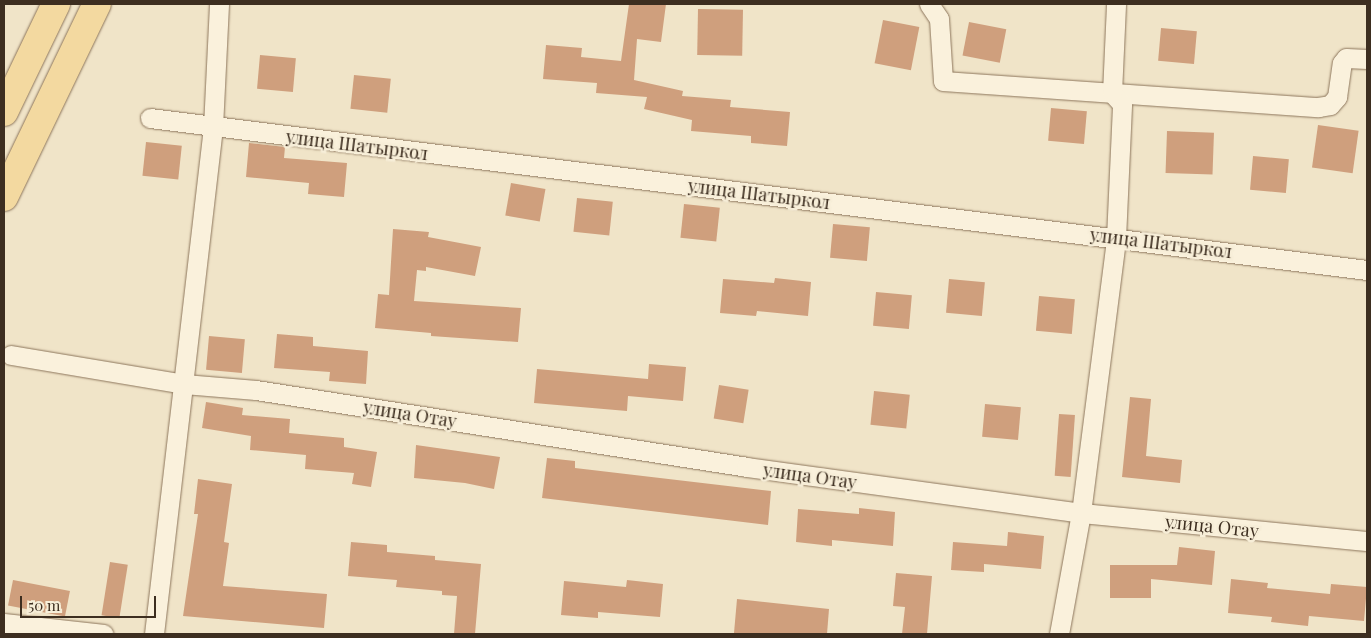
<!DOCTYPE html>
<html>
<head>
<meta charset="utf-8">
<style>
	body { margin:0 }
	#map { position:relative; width:1371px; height:638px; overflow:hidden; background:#f0e4c8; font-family:"Playfair Display",serif }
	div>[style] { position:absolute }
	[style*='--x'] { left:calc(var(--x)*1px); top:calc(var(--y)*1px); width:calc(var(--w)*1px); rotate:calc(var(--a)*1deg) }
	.building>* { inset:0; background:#cf9f7d; transform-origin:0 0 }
	.roads { filter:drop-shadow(0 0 1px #8d765c) drop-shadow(0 0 1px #8d765c) }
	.minor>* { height:19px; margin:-9.5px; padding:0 9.5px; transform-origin:9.5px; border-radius:9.5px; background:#faf1dc }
	.primary>* { height:28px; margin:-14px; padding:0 14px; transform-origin:14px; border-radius:14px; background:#f3d9a0 }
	span { translate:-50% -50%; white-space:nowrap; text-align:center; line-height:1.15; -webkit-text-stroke:5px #f7eed8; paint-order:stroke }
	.street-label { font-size:18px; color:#3d2e20 }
	.frame { position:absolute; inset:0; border:5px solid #3d2e20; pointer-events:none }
	.scale { position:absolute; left:20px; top:596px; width:136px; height:22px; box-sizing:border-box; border:2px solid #3d2e20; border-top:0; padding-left:6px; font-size:15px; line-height:18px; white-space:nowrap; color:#3d2e20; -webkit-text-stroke:4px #f7eed8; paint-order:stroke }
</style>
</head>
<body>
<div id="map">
	<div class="building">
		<div style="clip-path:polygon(629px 4px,666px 4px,661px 42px,637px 39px,634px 80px,683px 91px,682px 96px,731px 100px,730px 107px,790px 112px,787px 146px,751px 143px,751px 136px,691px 131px,692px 120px,644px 109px,647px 97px,596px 93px,597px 83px,543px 79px,546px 45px,582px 48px,581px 57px,621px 61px)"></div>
		<div style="left:698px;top:9px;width:45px;height:46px;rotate:1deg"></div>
		<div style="left:883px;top:20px;width:37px;height:44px;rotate:11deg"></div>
		<div style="left:969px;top:22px;width:38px;height:34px;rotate:11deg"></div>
		<div style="left:1161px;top:28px;width:36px;height:33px;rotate:5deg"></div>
		<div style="left:260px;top:55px;width:36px;height:34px;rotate:5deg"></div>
		<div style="left:354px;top:75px;width:37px;height:34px;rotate:6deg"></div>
		<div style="left:1051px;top:108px;width:36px;height:33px;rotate:5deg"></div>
		<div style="left:1318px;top:125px;width:41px;height:43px;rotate:8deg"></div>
		<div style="left:1167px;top:131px;width:47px;height:42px;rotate:2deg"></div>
		<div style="left:146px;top:142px;width:36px;height:34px;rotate:6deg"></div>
		<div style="clip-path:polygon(249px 143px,285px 147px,284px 158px,347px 163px,344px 197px,308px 194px,309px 183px,246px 177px)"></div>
		<div style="left:1253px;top:156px;width:36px;height:34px;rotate:5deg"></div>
		<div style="left:511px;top:183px;width:35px;height:33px;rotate:10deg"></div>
		<div style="left:577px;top:198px;width:36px;height:34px;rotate:6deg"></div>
		<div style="left:684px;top:204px;width:36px;height:34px;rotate:6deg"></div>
		<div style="left:833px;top:224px;width:37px;height:34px;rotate:5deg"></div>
		<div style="clip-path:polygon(393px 229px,429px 232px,428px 237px,481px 247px,475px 276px,426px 267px,426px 271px,417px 270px,414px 301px,521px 308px,518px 342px,431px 336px,431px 333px,375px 328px,378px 294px,389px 295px)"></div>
		<div style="clip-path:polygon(775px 278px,811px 282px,808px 316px,757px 311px,756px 316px,720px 313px,723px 279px,774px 283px)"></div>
		<div style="left:949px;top:279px;width:36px;height:34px;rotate:5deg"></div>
		<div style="left:876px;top:292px;width:36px;height:34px;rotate:5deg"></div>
		<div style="left:1039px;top:296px;width:36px;height:35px;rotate:5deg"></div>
		<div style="clip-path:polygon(277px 334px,313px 337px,313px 346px,368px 351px,366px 384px,329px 381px,330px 372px,274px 368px)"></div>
		<div style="left:209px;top:336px;width:36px;height:34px;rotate:5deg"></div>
		<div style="clip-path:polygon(649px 364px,686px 367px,683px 401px,628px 396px,627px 411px,534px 403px,537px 369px,648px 379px)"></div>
		<div style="left:719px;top:385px;width:30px;height:34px;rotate:9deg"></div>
		<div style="left:874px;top:391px;width:36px;height:34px;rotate:6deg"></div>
		<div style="clip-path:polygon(1130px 397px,1151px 399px,1146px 456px,1182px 460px,1180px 483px,1122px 477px)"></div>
		<div style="clip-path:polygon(206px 402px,243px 408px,242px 415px,290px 419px,289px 433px,344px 438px,344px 447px,377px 452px,371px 487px,352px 484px,354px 473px,305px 469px,306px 455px,250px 450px,251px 436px,202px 428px)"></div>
		<div style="left:985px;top:404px;width:36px;height:33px;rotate:5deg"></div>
		<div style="left:1059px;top:414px;width:16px;height:62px;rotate:4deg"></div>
		<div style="clip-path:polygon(416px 445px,500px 457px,494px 489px,465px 483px,414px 478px)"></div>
		<div style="clip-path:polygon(547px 458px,575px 461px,575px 468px,771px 491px,768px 525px,542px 498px)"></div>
		<div style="clip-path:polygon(198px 479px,232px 484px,224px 542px,229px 543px,223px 586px,327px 594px,324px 628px,183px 616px,198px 514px,194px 514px)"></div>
		<div style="clip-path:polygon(859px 508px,895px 512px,893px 546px,832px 540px,832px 546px,796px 542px,798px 509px,859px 514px)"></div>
		<div style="clip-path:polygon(1008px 532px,1044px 536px,1041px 569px,984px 564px,984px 572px,951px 570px,953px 542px,1007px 546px)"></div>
		<div style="clip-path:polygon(351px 542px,387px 545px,387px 552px,435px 556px,435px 560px,481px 564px,475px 634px,454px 634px,457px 596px,442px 595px,442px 591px,396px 587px,397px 580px,348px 576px)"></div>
		<div style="clip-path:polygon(1179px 547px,1215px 551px,1212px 585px,1151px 579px,1151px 598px,1110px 598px,1110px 565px,1177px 565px)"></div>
		<div style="left:110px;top:562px;width:18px;height:54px;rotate:9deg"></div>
		<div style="clip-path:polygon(896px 573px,932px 576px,927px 634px,902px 634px,905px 607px,893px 606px)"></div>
		<div style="clip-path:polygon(1231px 579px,1268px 583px,1267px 588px,1330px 594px,1331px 584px,1367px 587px,1364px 621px,1309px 616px,1308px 626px,1271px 622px,1272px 617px,1228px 613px)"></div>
		<div style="left:13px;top:580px;width:58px;height:26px;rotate:11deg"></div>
		<div style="clip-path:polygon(627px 580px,663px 584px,660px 617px,598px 612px,598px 618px,561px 615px,564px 581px,626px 587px)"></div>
		<div style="clip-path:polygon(737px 599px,829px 609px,827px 634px,734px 633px)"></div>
	</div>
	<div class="roads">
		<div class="minor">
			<div style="--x:929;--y:4;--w:18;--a:56"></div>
			<div style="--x:939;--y:19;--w:62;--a:86.3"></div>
			<div style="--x:943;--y:81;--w:376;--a:4"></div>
			<div style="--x:1318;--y:107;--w:12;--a:-9"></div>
			<div style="--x:1330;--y:105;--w:11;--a:-49"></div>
			<div style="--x:1337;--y:97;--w:34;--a:-82"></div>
			<div style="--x:1342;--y:63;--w:6;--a:-51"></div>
			<div style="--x:1346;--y:58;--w:21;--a:3"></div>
			<div style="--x:150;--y:118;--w:1226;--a:7.12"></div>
			<div style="--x:11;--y:355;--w:175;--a:9.5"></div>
			<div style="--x:184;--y:384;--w:72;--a:4.8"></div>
			<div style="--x:256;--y:390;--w:496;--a:8.9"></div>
			<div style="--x:746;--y:467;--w:338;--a:7.8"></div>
			<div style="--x:1081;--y:513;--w:287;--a:5.6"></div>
			<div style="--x:4;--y:623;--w:100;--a:6.3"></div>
			<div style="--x:154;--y:634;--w:510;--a:-83.36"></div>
			<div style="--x:213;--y:127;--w:123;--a:-87.2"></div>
			<div style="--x:1059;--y:634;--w:123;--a:-79.7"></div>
			<div style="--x:1081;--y:513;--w:277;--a:-82.7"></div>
			<div style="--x:1116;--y:238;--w:134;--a:-87.4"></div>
			<div style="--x:1122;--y:104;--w:15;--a:-132"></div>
			<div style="--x:1112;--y:93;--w:89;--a:-87.4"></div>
		</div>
		<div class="primary">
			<div style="--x:4;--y:112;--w:120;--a:-64.3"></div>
			<div style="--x:4;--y:197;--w:214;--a:-64.3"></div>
		</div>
	</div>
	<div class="street-label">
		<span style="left:357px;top:145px;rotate:7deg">улица Шатыркол</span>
		<span style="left:759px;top:194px;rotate:7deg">улица Шатыркол</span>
		<span style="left:1161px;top:243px;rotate:7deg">улица Шатыркол</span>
		<span style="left:410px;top:414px;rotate:9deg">улица Отау</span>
		<span style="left:810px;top:476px;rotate:8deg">улица Отау</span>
		<span style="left:1212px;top:526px;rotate:6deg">улица Отау</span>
	</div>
	<div class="frame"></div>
	<div class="scale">50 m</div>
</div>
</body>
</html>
